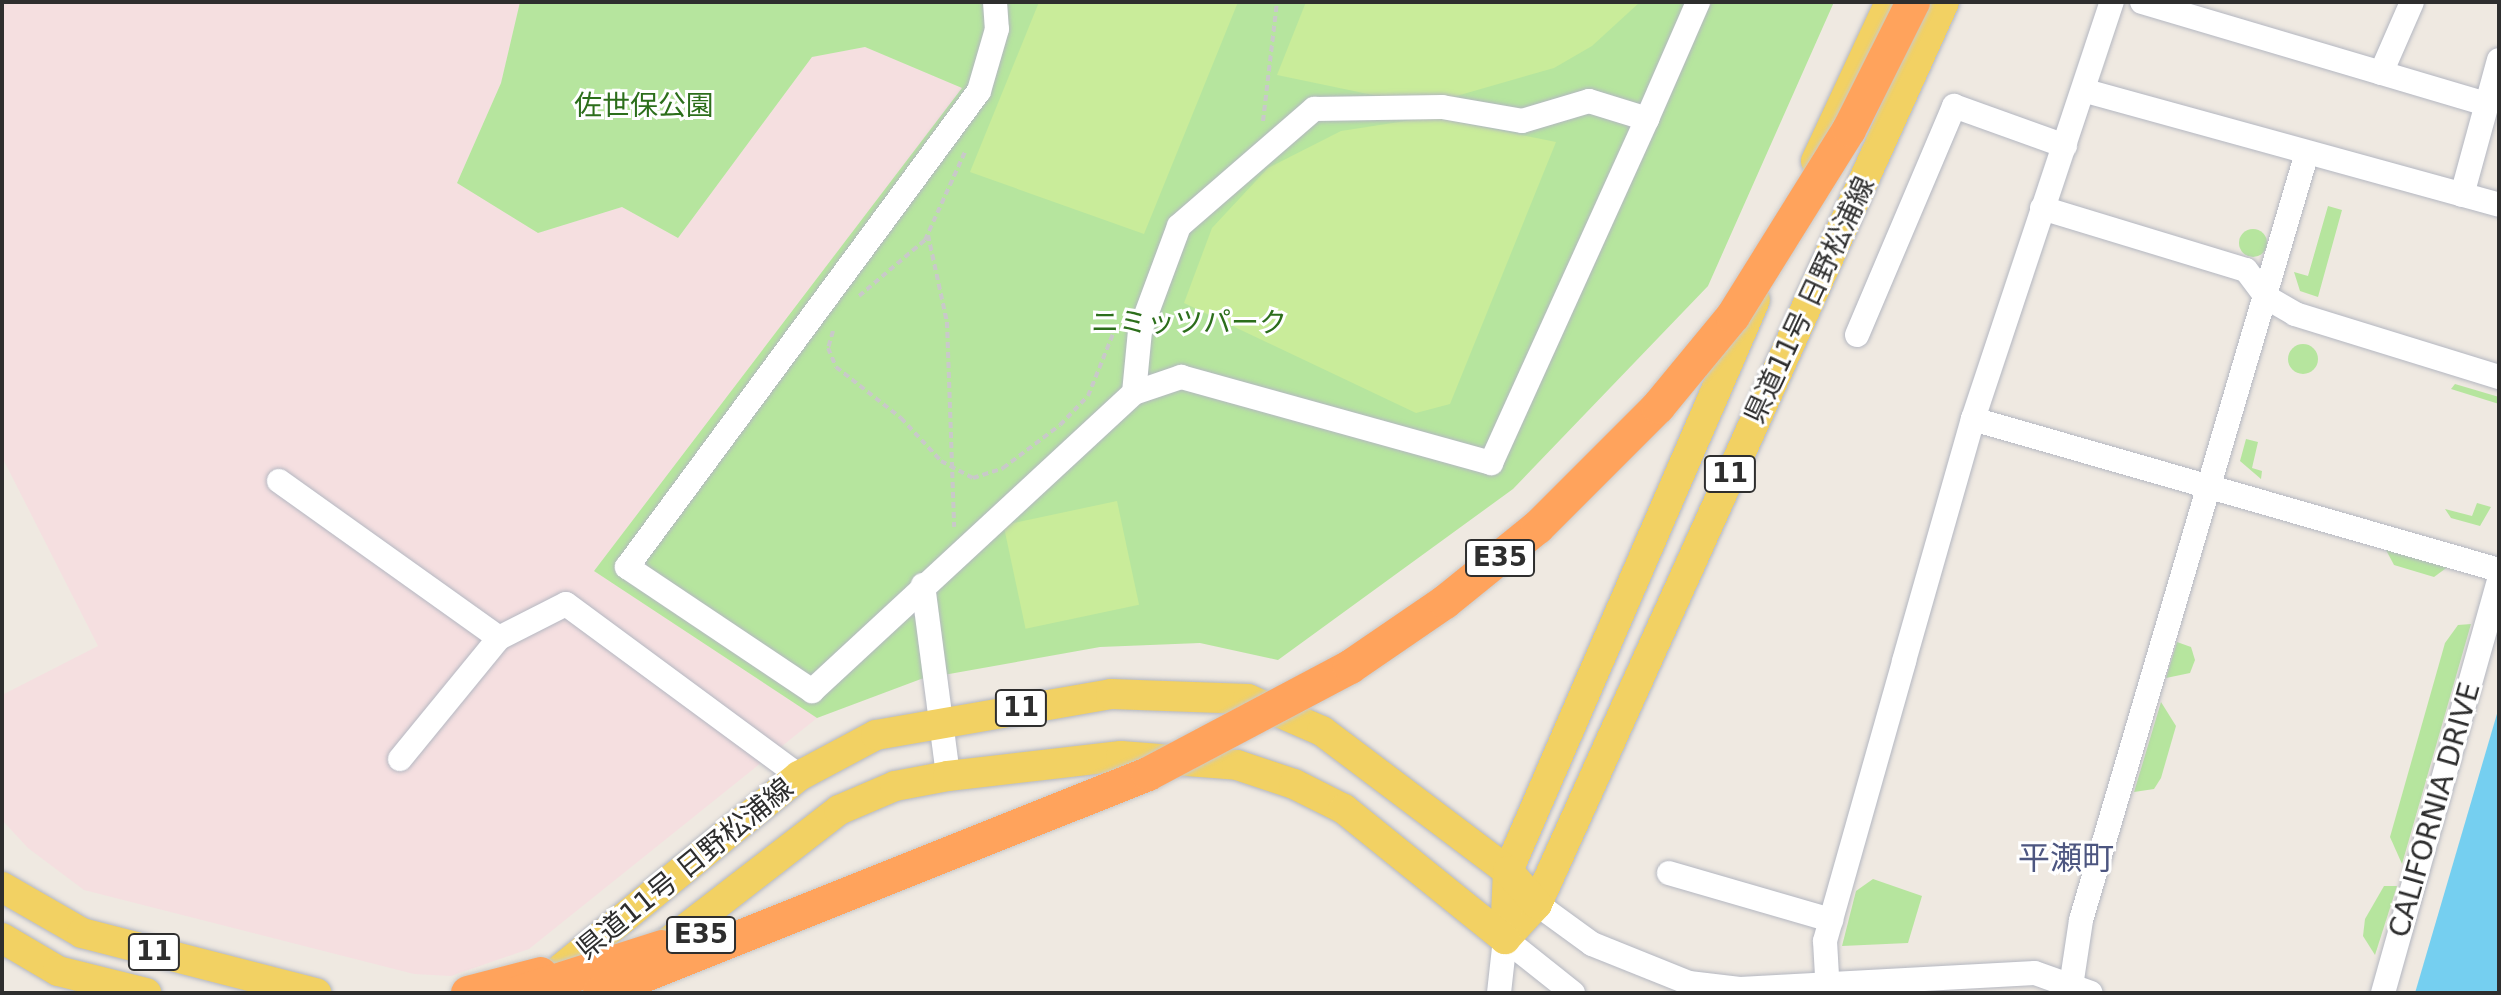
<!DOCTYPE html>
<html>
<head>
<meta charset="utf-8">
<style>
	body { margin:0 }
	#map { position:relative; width:2501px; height:995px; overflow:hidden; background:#efe9e1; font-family:"DejaVu Sans","Noto Sans JP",sans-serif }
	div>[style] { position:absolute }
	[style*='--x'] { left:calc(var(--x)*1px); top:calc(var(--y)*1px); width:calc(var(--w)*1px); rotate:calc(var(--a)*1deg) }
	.medical>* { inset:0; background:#f5dfe0 }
	.green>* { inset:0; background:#b6e59e }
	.round { border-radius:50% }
	.pitch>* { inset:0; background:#c9ec9a; transform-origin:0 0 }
	.water>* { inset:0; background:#75cff0 }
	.path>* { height:4px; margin-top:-2px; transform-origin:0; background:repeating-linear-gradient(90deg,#c9c9c9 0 6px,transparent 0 10px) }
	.roads { filter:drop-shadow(0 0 2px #b4b7c1) drop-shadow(0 0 2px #b4b7c1) }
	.minor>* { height:24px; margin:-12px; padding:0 12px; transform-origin:12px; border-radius:12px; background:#fff }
	.major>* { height:30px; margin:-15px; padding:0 15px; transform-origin:15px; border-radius:15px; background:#f2d163 }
	.bridges { filter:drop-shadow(0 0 2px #c9c9c9) drop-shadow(0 0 2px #c9c9c9) }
	.highway-bridge>* { height:34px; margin:-17px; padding:0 17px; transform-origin:17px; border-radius:17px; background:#ffa35c }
	span { translate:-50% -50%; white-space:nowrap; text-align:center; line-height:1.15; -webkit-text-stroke:6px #fff; paint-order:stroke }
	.shield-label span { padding:2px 6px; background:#fff; border:2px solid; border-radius:6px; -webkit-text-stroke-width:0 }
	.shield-label { font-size:26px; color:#2e2e2e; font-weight:700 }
	.park-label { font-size:28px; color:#2c6e1b }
	.street-label { font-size:28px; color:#2e2e2e }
	.quarter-label { font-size:32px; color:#4d5680 }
	.frame { position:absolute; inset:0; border:4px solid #2e2e2e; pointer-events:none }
</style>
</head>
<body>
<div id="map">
	<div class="medical">
		<div style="clip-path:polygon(2px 2px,520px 2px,501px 83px,457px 183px,538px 233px,622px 207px,678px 238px,812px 57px,865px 47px,962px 88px,594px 571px,817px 718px,529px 949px,451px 976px,414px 974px,84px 890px,28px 848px,2px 820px,2px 695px,98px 646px,2px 457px)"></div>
	</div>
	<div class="green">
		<div style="clip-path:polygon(520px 2px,1834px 2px,1708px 286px,1513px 489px,1278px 660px,1200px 643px,1100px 647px,921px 679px,817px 718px,594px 571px,962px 88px,865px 47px,812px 57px,678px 238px,622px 207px,538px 233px,457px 183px,501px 83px)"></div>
		<div style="clip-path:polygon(2328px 206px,2342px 210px,2318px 297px,2300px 291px,2294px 272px,2308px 276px)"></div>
		<div class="round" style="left:2239px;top:229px;width:28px;height:28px"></div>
		<div class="round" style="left:2288px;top:344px;width:30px;height:30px"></div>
		<div style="clip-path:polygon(2455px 384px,2499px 397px,2499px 404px,2451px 389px)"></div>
		<div style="clip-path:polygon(2246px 439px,2258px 442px,2252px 468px,2262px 471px,2261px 479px,2240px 461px)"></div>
		<div style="clip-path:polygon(2477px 503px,2491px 507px,2480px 526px,2451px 518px,2445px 509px,2472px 516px)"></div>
		<div style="clip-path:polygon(2385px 548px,2449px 566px,2434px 577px,2394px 565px)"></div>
		<div style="clip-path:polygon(2471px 624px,2402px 864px,2390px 837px,2445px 643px,2458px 625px)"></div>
		<div style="clip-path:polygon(2177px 642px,2191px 647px,2195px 660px,2190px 673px,2166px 678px)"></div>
		<div style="clip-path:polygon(2161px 702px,2176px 726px,2161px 778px,2154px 789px,2134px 792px)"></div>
		<div style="clip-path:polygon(1873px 879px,1922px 896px,1908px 943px,1842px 946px,1856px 891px)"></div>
		<div style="clip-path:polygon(2384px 886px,2397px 886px,2375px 955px,2363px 936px,2365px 919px)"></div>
	</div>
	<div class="pitch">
		<div style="clip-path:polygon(1039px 2px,1238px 2px,1144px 234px,970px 172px)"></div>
		<div style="clip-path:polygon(1306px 2px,1640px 2px,1592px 46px,1554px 68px,1453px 97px,1397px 100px,1277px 75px)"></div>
		<div style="clip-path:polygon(1431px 117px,1556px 142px,1450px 404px,1416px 413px,1184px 303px,1212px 228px,1268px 168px,1341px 131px)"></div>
		<div style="left:1117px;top:501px;width:106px;height:116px;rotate:78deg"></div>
	</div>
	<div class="water">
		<div style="clip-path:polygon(2499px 707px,2499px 993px,2415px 993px)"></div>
	</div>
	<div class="path">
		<div style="--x:1263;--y:121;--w:120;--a:-83.3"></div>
		<div style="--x:928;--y:235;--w:89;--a:77.7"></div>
		<div style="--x:947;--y:322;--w:205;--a:88"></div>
		<div style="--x:859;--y:296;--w:87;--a:-40.3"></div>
		<div style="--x:925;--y:240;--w:97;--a:-65.6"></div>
		<div style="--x:833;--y:331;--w:18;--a:106"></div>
		<div style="--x:828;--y:348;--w:21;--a:67"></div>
		<div style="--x:836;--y:367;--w:83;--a:38.1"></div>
		<div style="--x:901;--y:418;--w:59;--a:47.1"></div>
		<div style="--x:941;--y:461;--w:36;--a:28"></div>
		<div style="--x:973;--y:478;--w:32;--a:-18"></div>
		<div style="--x:1003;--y:468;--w:71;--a:-37"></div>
		<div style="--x:1060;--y:425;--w:40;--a:-46"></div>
		<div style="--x:1088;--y:396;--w:72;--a:-68.1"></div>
	</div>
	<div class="roads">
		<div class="minor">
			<div style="--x:995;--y:2;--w:27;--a:86"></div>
			<div style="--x:997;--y:29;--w:65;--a:106.2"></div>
			<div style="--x:979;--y:91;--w:592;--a:126.48"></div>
			<div style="--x:627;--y:567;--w:223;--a:33.8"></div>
			<div style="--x:812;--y:691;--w:439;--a:-42.8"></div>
			<div style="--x:1134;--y:393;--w:62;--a:-84.5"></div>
			<div style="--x:1140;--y:331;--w:112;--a:-69.6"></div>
			<div style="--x:1179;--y:226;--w:179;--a:-40.9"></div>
			<div style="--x:1314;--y:109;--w:128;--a:-0.9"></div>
			<div style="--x:1442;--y:107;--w:81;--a:9.9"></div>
			<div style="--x:1522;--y:121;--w:70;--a:-16.6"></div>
			<div style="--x:1589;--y:101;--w:61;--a:17.2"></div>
			<div style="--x:1647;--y:119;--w:128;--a:-66.4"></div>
			<div style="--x:2142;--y:2;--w:359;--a:16.5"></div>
			<div style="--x:2381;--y:73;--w:77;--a:-66.4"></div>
			<div style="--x:2086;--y:91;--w:428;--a:15.4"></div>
			<div style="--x:2462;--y:195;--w:140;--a:-74.7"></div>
			<div style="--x:2042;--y:208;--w:213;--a:16.9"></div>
			<div style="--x:2246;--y:270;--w:34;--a:53"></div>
			<div style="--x:2266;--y:297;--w:34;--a:30"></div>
			<div style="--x:2295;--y:314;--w:214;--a:17.2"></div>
			<div style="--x:1857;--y:335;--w:249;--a:-67"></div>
			<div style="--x:1954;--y:106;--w:118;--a:19.8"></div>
			<div style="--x:1134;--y:393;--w:50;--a:-18.8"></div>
			<div style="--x:1181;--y:377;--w:322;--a:15.5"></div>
			<div style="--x:1491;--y:463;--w:378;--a:-65.6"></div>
			<div style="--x:1973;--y:419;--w:547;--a:16.02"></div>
			<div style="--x:279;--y:481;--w:270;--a:35.5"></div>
			<div style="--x:923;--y:585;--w:193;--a:82.5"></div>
			<div style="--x:400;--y:759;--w:156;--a:-50.7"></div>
			<div style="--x:499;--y:638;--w:75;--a:-26.9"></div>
			<div style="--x:566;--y:604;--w:290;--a:36.4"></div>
			<div style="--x:1669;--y:873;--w:169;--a:16.2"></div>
			<div style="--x:1537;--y:904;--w:68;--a:36"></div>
			<div style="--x:1592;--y:944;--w:105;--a:21.9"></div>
			<div style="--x:1689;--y:983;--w:51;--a:6.7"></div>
			<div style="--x:1740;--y:989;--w:295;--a:-3.1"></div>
			<div style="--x:2035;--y:973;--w:59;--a:19.7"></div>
			<div style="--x:1505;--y:939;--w:87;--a:38.5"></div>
			<div style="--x:1499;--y:993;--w:54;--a:-83.7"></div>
			<div style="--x:1828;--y:993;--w:52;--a:-93.3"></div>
			<div style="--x:1825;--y:941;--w:291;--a:-74.2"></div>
			<div style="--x:1904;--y:661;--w:252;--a:-74.1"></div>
			<div style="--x:1973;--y:419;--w:440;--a:-71.6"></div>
			<div style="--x:2070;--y:993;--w:74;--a:-81.4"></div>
			<div style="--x:2081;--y:920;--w:796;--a:-73.59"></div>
			<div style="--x:2383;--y:993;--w:429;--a:-74.3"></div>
		</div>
		<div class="major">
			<div style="--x:1816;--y:161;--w:175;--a:-65"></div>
			<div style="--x:2;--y:887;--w:92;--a:29.9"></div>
			<div style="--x:82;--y:933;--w:242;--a:14.4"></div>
			<div style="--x:2;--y:938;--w:65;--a:30.5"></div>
			<div style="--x:58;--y:971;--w:91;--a:14"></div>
			<div style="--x:1505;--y:939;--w:47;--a:-47.6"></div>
			<div style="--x:1537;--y:904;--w:990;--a:-65.71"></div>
			<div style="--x:1505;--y:939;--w:68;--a:-87.5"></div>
			<div style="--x:1508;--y:871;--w:622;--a:-66.61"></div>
			<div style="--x:645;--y:960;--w:245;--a:-37.7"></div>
			<div style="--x:839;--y:810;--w:61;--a:-23.2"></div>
			<div style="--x:895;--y:786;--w:54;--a:-10.7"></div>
			<div style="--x:948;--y:776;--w:174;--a:-6.6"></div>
			<div style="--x:1121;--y:756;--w:116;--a:4.4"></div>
			<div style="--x:1237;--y:765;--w:60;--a:18.4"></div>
			<div style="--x:1294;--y:784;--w:56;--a:26.6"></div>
			<div style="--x:1344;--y:809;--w:207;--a:38.9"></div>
			<div style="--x:547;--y:980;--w:324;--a:-39"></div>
			<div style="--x:799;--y:776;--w:87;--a:-28"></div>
			<div style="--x:876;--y:735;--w:239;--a:-9.9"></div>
			<div style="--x:1111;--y:694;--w:137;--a:2.1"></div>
			<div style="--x:1248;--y:699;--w:81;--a:23.4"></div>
			<div style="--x:1322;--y:731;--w:233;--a:37"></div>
			<div style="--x:1508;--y:871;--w:44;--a:48.7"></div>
		</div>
	</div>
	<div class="bridges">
		<div class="highway-bridge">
			<div style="--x:468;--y:993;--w:75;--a:-14.6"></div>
			<div style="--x:518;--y:993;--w:151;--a:-17.7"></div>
			<div style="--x:600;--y:993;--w:590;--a:-21.78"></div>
			<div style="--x:1148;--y:774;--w:229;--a:-27.9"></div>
			<div style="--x:1350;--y:667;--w:115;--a:-34.4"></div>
			<div style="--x:1445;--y:602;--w:119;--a:-38.9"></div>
			<div style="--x:1538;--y:527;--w:170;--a:-45"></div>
			<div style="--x:1658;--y:407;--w:118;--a:-50.5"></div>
			<div style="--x:1733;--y:316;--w:219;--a:-58.1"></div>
			<div style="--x:1849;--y:130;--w:143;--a:-63.4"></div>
		</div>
	</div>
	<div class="shield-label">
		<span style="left:1730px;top:474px">11</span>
		<span style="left:1500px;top:558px">E35</span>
		<span style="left:1021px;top:708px">11</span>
		<span style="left:701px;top:935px">E35</span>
		<span style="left:154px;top:952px">11</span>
	</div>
	<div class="park-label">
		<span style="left:644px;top:106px">佐世保公園</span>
		<span style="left:1189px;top:323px">ニミッツパーク</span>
	</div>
	<div class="street-label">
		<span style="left:1810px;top:300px;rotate:-65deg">県道11号 日野松浦線</span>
		<span style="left:2435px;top:810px;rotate:-74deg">CALIFORNIA DRIVE</span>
		<span style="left:685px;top:869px;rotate:-39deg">県道11号 日野松浦線</span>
	</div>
	<div class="quarter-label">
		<span style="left:2066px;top:858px">平瀬町</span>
	</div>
	<div class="frame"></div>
</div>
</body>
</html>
